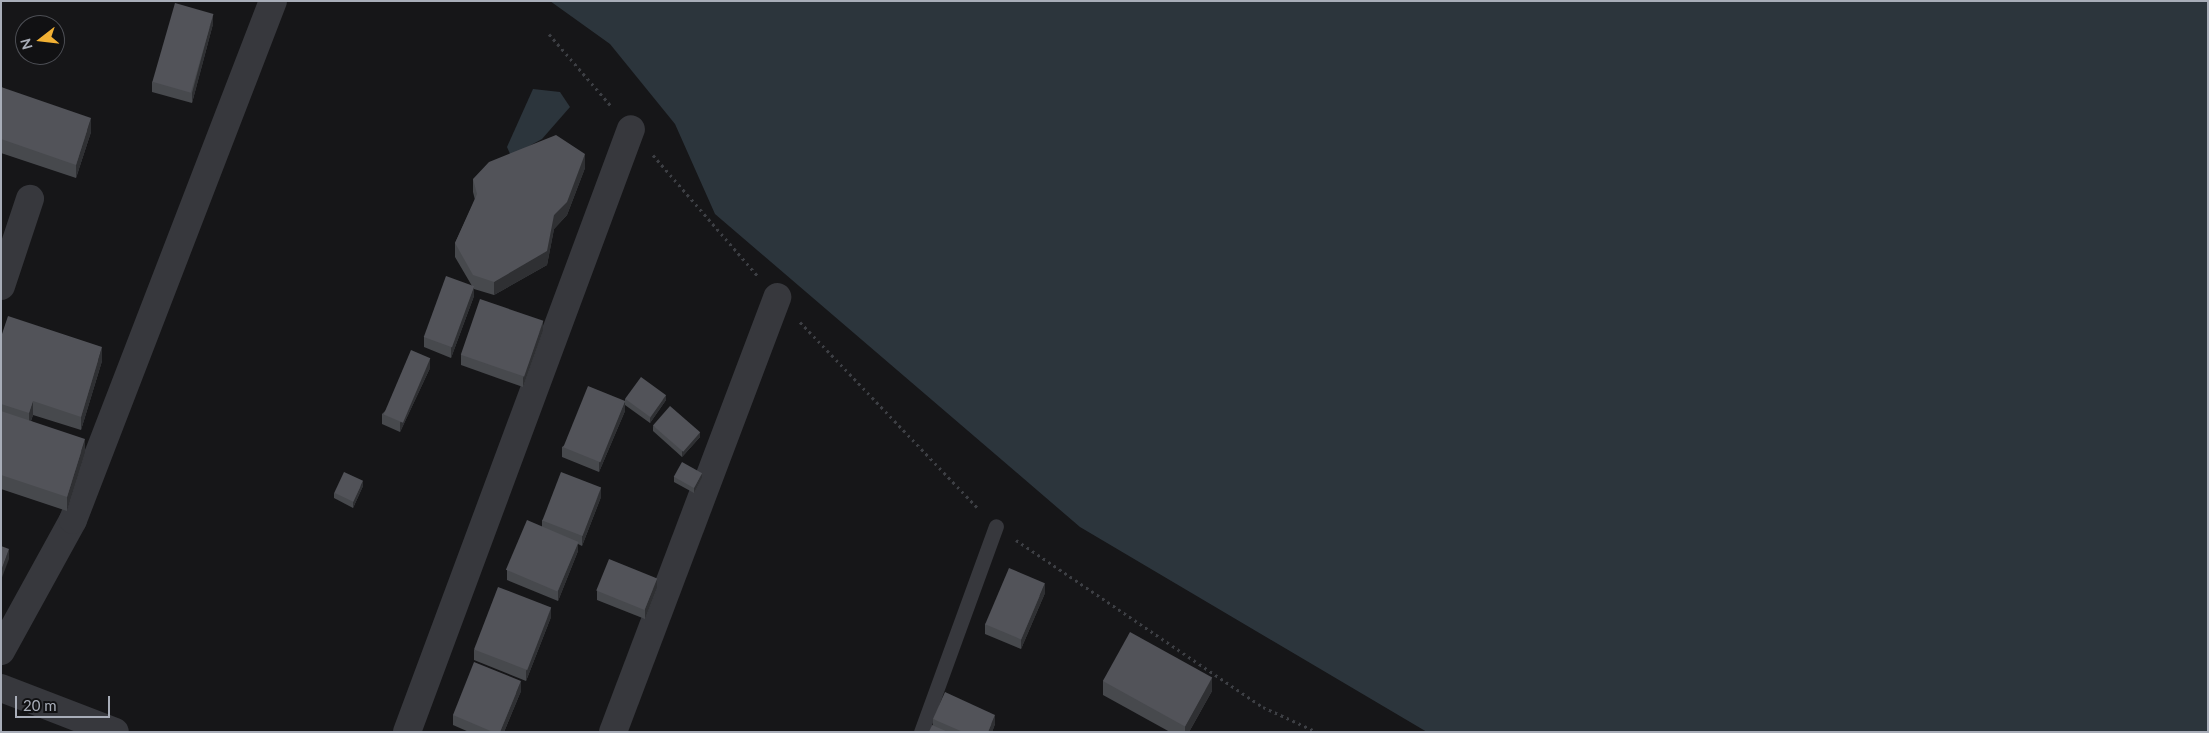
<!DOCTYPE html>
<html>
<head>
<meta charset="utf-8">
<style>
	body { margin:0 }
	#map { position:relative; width:2209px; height:733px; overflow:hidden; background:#161618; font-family:Lato,sans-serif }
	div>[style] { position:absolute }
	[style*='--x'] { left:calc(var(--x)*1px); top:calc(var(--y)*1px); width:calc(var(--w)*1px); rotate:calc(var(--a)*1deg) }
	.water>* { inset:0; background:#2c353c }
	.path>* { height:3px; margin-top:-1.5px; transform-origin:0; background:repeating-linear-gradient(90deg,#3d3f44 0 2.5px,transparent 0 6.5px) }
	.lane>* { height:15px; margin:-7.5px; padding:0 7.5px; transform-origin:7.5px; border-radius:7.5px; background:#37383d }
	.street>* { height:28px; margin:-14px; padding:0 14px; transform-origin:14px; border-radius:14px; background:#37383d }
	.wall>* { inset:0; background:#47494d }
	.shaded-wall>* { inset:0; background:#2f3033 }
	.building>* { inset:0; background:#525359; transform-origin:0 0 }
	span { translate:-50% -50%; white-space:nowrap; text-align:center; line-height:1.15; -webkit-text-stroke:4px #111113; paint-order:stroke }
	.frame { position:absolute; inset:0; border:2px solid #a8adb8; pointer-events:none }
	.north { position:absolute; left:15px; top:15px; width:50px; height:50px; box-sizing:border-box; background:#111113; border:1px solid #4d4f55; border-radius:50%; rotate:254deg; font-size:14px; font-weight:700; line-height:20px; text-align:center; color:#a8adb8 }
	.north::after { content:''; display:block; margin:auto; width:18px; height:22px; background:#f2b134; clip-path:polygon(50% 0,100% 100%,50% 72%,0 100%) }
	.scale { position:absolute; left:15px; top:696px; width:95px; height:22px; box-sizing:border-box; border:2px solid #a8adb8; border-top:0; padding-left:6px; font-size:15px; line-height:18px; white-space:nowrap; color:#a8adb8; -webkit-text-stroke:4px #111113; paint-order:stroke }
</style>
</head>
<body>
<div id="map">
	<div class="water">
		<div style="clip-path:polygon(550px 1px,2208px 1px,2208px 732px,1427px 732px,1080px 527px,715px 214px,675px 124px,610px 44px)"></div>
		<div style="clip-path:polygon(533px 89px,560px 92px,570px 107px,542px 139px,511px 156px,507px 147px)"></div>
	</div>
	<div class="path">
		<div style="--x:549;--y:34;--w:96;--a:49.2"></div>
		<div style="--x:653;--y:155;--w:159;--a:49.1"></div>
		<div style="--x:800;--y:322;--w:259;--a:46.3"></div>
		<div style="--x:1016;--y:540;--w:298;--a:34.1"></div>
		<div style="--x:1263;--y:707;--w:60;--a:24.8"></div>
	</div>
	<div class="lane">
		<div style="--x:921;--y:732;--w:219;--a:-70"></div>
	</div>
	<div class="street">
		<div style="--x:1;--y:286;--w:92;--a:-71.6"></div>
		<div style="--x:1;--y:651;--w:149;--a:-61.2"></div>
		<div style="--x:73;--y:520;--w:556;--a:-68.93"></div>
		<div style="--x:1;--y:688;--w:122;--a:21.1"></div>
		<div style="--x:407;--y:732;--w:643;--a:-69.62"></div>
		<div style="--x:613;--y:732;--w:465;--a:-69.3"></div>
	</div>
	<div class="wall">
		<div style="clip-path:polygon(213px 24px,192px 103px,152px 92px,152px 82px)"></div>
		<div style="clip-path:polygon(1px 87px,91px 132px,76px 178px,1px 153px)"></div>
		<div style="clip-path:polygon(585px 168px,567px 215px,554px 229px,547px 265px,494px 295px,474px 289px,474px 296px,451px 358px,424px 347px,424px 337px,472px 286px,455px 257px,455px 243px,475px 200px,473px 192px,473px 179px)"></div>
		<div style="clip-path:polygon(543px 331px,523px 387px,461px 365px,461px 355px)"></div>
		<div style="clip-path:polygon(1px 337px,102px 361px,81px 430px,33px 415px,31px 421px,85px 453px,67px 511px,1px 489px)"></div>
		<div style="clip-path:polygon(430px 368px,400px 432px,382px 424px,382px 414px)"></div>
		<div style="clip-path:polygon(625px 399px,666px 400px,650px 423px,625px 405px,625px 411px,599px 472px,562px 457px,562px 447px,625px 401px)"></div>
		<div style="clip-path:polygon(653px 426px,700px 437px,682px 457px,653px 431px)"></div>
		<div style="clip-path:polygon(674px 477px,702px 478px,694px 493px,674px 482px)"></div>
		<div style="clip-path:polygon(363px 486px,353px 508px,334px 498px,334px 493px)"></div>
		<div style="clip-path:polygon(601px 497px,582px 546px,578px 544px,578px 551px,558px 601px,507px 580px,507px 570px,542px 527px,542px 520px)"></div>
		<div style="clip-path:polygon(657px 588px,645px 619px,597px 600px,597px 591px)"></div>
		<div style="clip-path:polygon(1045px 593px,1021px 649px,985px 634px,985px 624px)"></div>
		<div style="clip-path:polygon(551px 617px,526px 681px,474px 660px,474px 650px)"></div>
		<div style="clip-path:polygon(1103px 681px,1212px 691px,1189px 732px,1170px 732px,1103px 695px)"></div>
		<div style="clip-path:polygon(521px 691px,504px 732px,469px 732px,453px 725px,453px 715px)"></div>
		<div style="clip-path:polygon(933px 719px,995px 724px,992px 732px,929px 732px,933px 725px)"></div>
	</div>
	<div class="shaded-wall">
		<div style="clip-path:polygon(213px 14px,213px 24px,192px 103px,192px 93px)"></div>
		<div style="clip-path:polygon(91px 118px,91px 132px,76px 178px,76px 165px)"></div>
		<div style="clip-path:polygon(585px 154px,585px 168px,567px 215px,554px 229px,547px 265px,494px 295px,494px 282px,554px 215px)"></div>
		<div style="clip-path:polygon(474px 286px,474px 296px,451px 358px,451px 348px)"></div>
		<div style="clip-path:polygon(543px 321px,543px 331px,523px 387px,523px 378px)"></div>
		<div style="clip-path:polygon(102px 347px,102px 361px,81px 430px,81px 417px)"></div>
		<div style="clip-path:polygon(430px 358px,430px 368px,400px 432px,400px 423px)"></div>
		<div style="clip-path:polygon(666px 395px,666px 400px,650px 423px,650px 418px)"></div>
		<div style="clip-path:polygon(33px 401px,33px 415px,29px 426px,29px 413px)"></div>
		<div style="clip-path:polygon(625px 401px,625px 411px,599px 472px,599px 463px)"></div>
		<div style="clip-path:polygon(700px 432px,700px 437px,682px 457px,682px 451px)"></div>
		<div style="clip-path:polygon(85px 439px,85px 453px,67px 511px,67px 497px)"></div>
		<div style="clip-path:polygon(702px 473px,702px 478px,694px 493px,694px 488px)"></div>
		<div style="clip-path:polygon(363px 481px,363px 486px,353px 508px,353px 502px)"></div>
		<div style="clip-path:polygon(601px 487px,601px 497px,582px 546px,582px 536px)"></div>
		<div style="clip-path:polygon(578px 542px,578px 551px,558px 601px,558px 591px)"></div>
		<div style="clip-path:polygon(9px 549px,9px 559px,1px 580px,1px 571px)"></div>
		<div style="clip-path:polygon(657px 578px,657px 588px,645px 619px,645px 609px)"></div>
		<div style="clip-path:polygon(1045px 583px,1045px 593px,1021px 649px,1021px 640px)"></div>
		<div style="clip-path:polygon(551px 607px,551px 617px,526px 681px,526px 671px)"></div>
		<div style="clip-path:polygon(1212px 677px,1212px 691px,1189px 732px,1185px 732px,1185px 726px)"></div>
		<div style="clip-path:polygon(521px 681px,521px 691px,504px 732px,500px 732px)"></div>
		<div style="clip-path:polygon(995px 715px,995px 724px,992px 732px,988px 732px)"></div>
	</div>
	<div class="building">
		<div style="left:175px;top:3px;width:40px;height:82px;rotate:16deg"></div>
		<div style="clip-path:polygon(1px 87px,91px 118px,76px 165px,1px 139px)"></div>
		<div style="clip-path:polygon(556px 135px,585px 154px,567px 202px,554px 215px,547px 251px,494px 282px,473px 275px,455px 243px,477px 194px,473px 179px,489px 162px)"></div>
		<div style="left:446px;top:276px;width:30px;height:65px;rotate:20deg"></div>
		<div style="left:480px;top:299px;width:67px;height:59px;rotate:19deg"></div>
		<div style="clip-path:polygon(8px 316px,102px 347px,81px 417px,33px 401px,29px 413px,1px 404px,1px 337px)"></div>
		<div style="left:411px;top:350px;width:21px;height:70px;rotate:23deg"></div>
		<div style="left:641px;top:377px;width:31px;height:27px;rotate:36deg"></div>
		<div style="left:588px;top:386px;width:40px;height:66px;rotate:22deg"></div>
		<div style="left:670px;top:406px;width:40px;height:26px;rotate:41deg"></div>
		<div style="clip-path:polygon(1px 411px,85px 439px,67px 497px,1px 475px)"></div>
		<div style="left:682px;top:462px;width:23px;height:17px;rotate:29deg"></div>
		<div style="left:344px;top:472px;width:21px;height:23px;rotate:25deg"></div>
		<div style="left:561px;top:472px;width:43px;height:52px;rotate:21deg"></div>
		<div style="left:527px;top:520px;width:56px;height:54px;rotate:23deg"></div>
		<div style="clip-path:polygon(1px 546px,9px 549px,1px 571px)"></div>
		<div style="left:609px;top:559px;width:52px;height:34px;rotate:22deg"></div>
		<div style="left:1009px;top:568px;width:39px;height:61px;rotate:23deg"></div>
		<div style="left:498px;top:587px;width:57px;height:67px;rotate:21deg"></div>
		<div style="left:1130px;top:632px;width:94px;height:56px;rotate:29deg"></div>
		<div style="clip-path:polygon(474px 662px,521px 681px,500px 732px,493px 732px,453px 715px)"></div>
		<div style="clip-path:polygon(945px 692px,995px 715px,988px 732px,963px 732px,933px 719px)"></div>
		<div style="clip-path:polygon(932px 725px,948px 732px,929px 732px)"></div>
	</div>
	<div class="frame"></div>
	<div class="north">N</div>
	<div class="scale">20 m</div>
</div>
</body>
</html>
